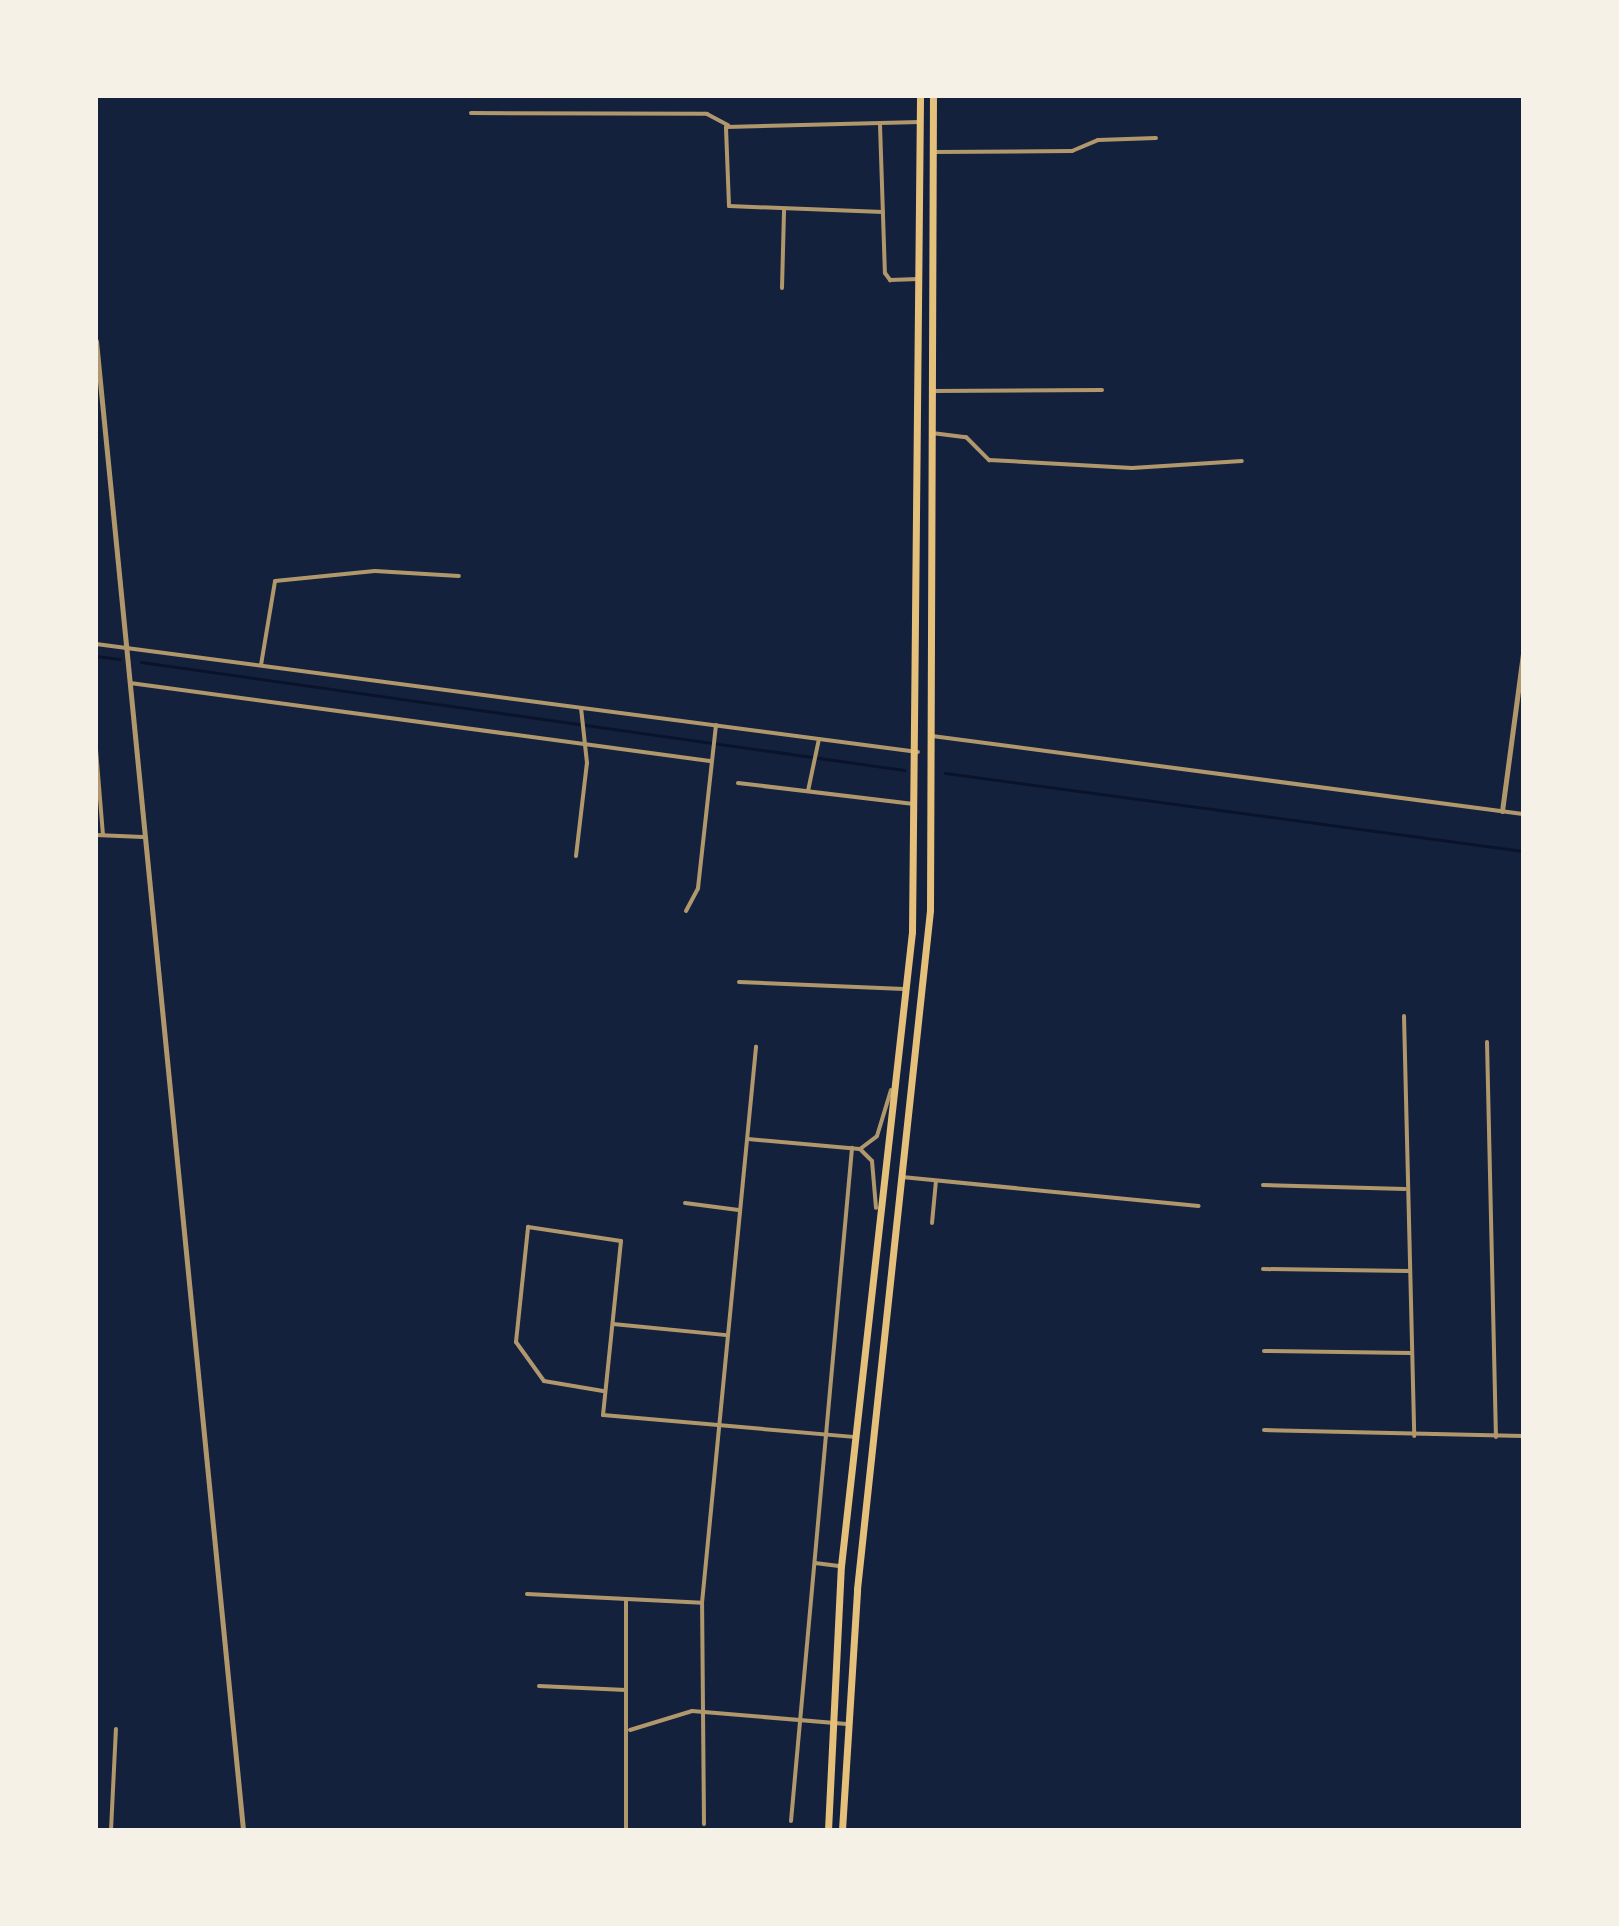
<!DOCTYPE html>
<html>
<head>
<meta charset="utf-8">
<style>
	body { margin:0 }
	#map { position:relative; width:1619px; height:1926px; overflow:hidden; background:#14213d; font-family:Barlow,sans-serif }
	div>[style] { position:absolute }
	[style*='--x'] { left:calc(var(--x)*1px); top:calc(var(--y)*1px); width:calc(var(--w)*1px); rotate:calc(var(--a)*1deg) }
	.stream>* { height:3px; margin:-1.5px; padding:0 1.5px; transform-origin:1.5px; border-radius:1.5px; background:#0b132b }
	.minor>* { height:4px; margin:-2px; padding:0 2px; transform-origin:2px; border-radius:2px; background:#b1986c }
	.tertiary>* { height:5px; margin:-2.5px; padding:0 2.5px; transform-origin:2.5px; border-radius:2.5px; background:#b1986c }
	.trunk>* { height:7px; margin:-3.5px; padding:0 3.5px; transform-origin:3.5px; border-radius:3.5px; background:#e5c07b }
	span { translate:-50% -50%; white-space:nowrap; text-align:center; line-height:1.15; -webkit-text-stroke:8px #f6f1e7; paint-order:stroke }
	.frame { position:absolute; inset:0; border:98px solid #f6f1e7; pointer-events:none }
</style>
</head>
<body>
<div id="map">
	<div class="stream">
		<div style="--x:96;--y:656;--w:24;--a:7"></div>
		<div style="--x:141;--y:662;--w:771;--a:8.06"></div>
		<div style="--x:945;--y:773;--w:583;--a:7.69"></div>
	</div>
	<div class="minor">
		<div style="--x:471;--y:113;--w:236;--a:0.2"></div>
		<div style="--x:707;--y:114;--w:24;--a:28"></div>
		<div style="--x:880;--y:125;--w:148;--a:88.1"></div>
		<div style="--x:885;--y:273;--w:9;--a:54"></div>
		<div style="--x:890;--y:280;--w:28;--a:-2"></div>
		<div style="--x:933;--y:152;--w:139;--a:-0.4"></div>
		<div style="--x:1072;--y:151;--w:28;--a:-23"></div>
		<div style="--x:1098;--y:140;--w:58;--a:-2"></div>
		<div style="--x:883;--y:212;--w:154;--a:-177.8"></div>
		<div style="--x:729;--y:206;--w:79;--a:-92.2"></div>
		<div style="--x:726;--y:127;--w:194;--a:-1.5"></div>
		<div style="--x:782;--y:288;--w:78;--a:-88.5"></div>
		<div style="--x:932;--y:391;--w:170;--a:-0.3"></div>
		<div style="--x:932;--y:433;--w:34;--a:7"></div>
		<div style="--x:966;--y:437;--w:33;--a:45"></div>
		<div style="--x:989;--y:460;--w:143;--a:3.2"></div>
		<div style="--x:1132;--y:468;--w:110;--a:-3.6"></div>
		<div style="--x:96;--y:644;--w:829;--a:7.49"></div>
		<div style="--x:261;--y:665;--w:85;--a:-80.5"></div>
		<div style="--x:275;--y:581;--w:100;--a:-5.7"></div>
		<div style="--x:375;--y:571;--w:84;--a:3.4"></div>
		<div style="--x:130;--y:683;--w:585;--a:7.66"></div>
		<div style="--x:932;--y:736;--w:596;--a:7.52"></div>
		<div style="--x:96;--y:750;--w:85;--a:85.3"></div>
		<div style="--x:738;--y:783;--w:177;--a:6.8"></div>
		<div style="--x:808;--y:791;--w:53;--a:-78.1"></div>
		<div style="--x:96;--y:835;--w:47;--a:2.4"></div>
		<div style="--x:576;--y:856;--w:94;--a:-83.3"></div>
		<div style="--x:587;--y:763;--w:55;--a:-96.2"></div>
		<div style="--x:686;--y:911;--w:26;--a:-62"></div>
		<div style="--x:698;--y:888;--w:164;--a:-83.7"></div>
		<div style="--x:739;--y:982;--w:165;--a:2.4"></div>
		<div style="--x:1404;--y:1016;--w:420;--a:88.6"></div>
		<div style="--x:1487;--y:1042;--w:395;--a:88.7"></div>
		<div style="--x:748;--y:1139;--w:112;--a:5.1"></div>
		<div style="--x:860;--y:1149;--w:17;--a:45"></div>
		<div style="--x:872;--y:1161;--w:47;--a:85.1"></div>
		<div style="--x:860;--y:1149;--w:21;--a:-37"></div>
		<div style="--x:877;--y:1136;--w:48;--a:-73.1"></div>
		<div style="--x:902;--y:1177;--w:298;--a:5.6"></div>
		<div style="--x:1263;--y:1185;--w:142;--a:1.6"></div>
		<div style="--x:685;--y:1203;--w:54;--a:7.4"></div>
		<div style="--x:932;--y:1223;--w:42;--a:-84.6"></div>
		<div style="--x:1263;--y:1269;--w:145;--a:0.8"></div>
		<div style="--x:613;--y:1324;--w:114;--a:5.6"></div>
		<div style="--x:1264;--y:1351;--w:147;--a:0.8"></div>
		<div style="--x:603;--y:1391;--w:60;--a:-170.4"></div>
		<div style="--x:544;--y:1381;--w:48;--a:-125.7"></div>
		<div style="--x:516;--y:1342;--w:116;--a:-84"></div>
		<div style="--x:528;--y:1227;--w:94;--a:8.6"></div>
		<div style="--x:621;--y:1241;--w:175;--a:95.9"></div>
		<div style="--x:603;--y:1415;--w:251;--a:5"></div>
		<div style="--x:1264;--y:1430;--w:259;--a:1.3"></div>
		<div style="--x:815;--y:1563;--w:26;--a:7"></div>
		<div style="--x:527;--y:1594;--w:175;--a:2.9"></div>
		<div style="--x:539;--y:1686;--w:87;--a:2.6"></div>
		<div style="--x:626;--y:1690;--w:90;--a:-90"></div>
		<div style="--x:626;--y:1690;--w:140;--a:90"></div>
		<div style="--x:630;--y:1730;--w:65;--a:-17"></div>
		<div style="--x:692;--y:1711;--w:155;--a:4.8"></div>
		<div style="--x:791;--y:1821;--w:676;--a:-84.82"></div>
		<div style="--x:704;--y:1824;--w:221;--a:-90.5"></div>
		<div style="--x:702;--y:1603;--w:559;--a:-84.45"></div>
		<div style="--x:111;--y:1830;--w:101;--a:-87.2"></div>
	</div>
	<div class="tertiary">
		<div style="--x:96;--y:341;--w:1496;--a:84.36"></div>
		<div style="--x:1502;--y:811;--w:158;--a:-82.4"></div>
	</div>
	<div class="trunk">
		<div style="--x:828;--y:1830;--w:264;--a:-87.2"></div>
		<div style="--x:841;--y:1566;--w:638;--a:-83.61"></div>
		<div style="--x:912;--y:932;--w:836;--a:-89.45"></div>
		<div style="--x:842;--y:1830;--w:241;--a:-86.4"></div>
		<div style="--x:857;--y:1589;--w:683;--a:-83.86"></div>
		<div style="--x:930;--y:910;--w:814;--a:-89.79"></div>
	</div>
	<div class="frame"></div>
</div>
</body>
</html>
